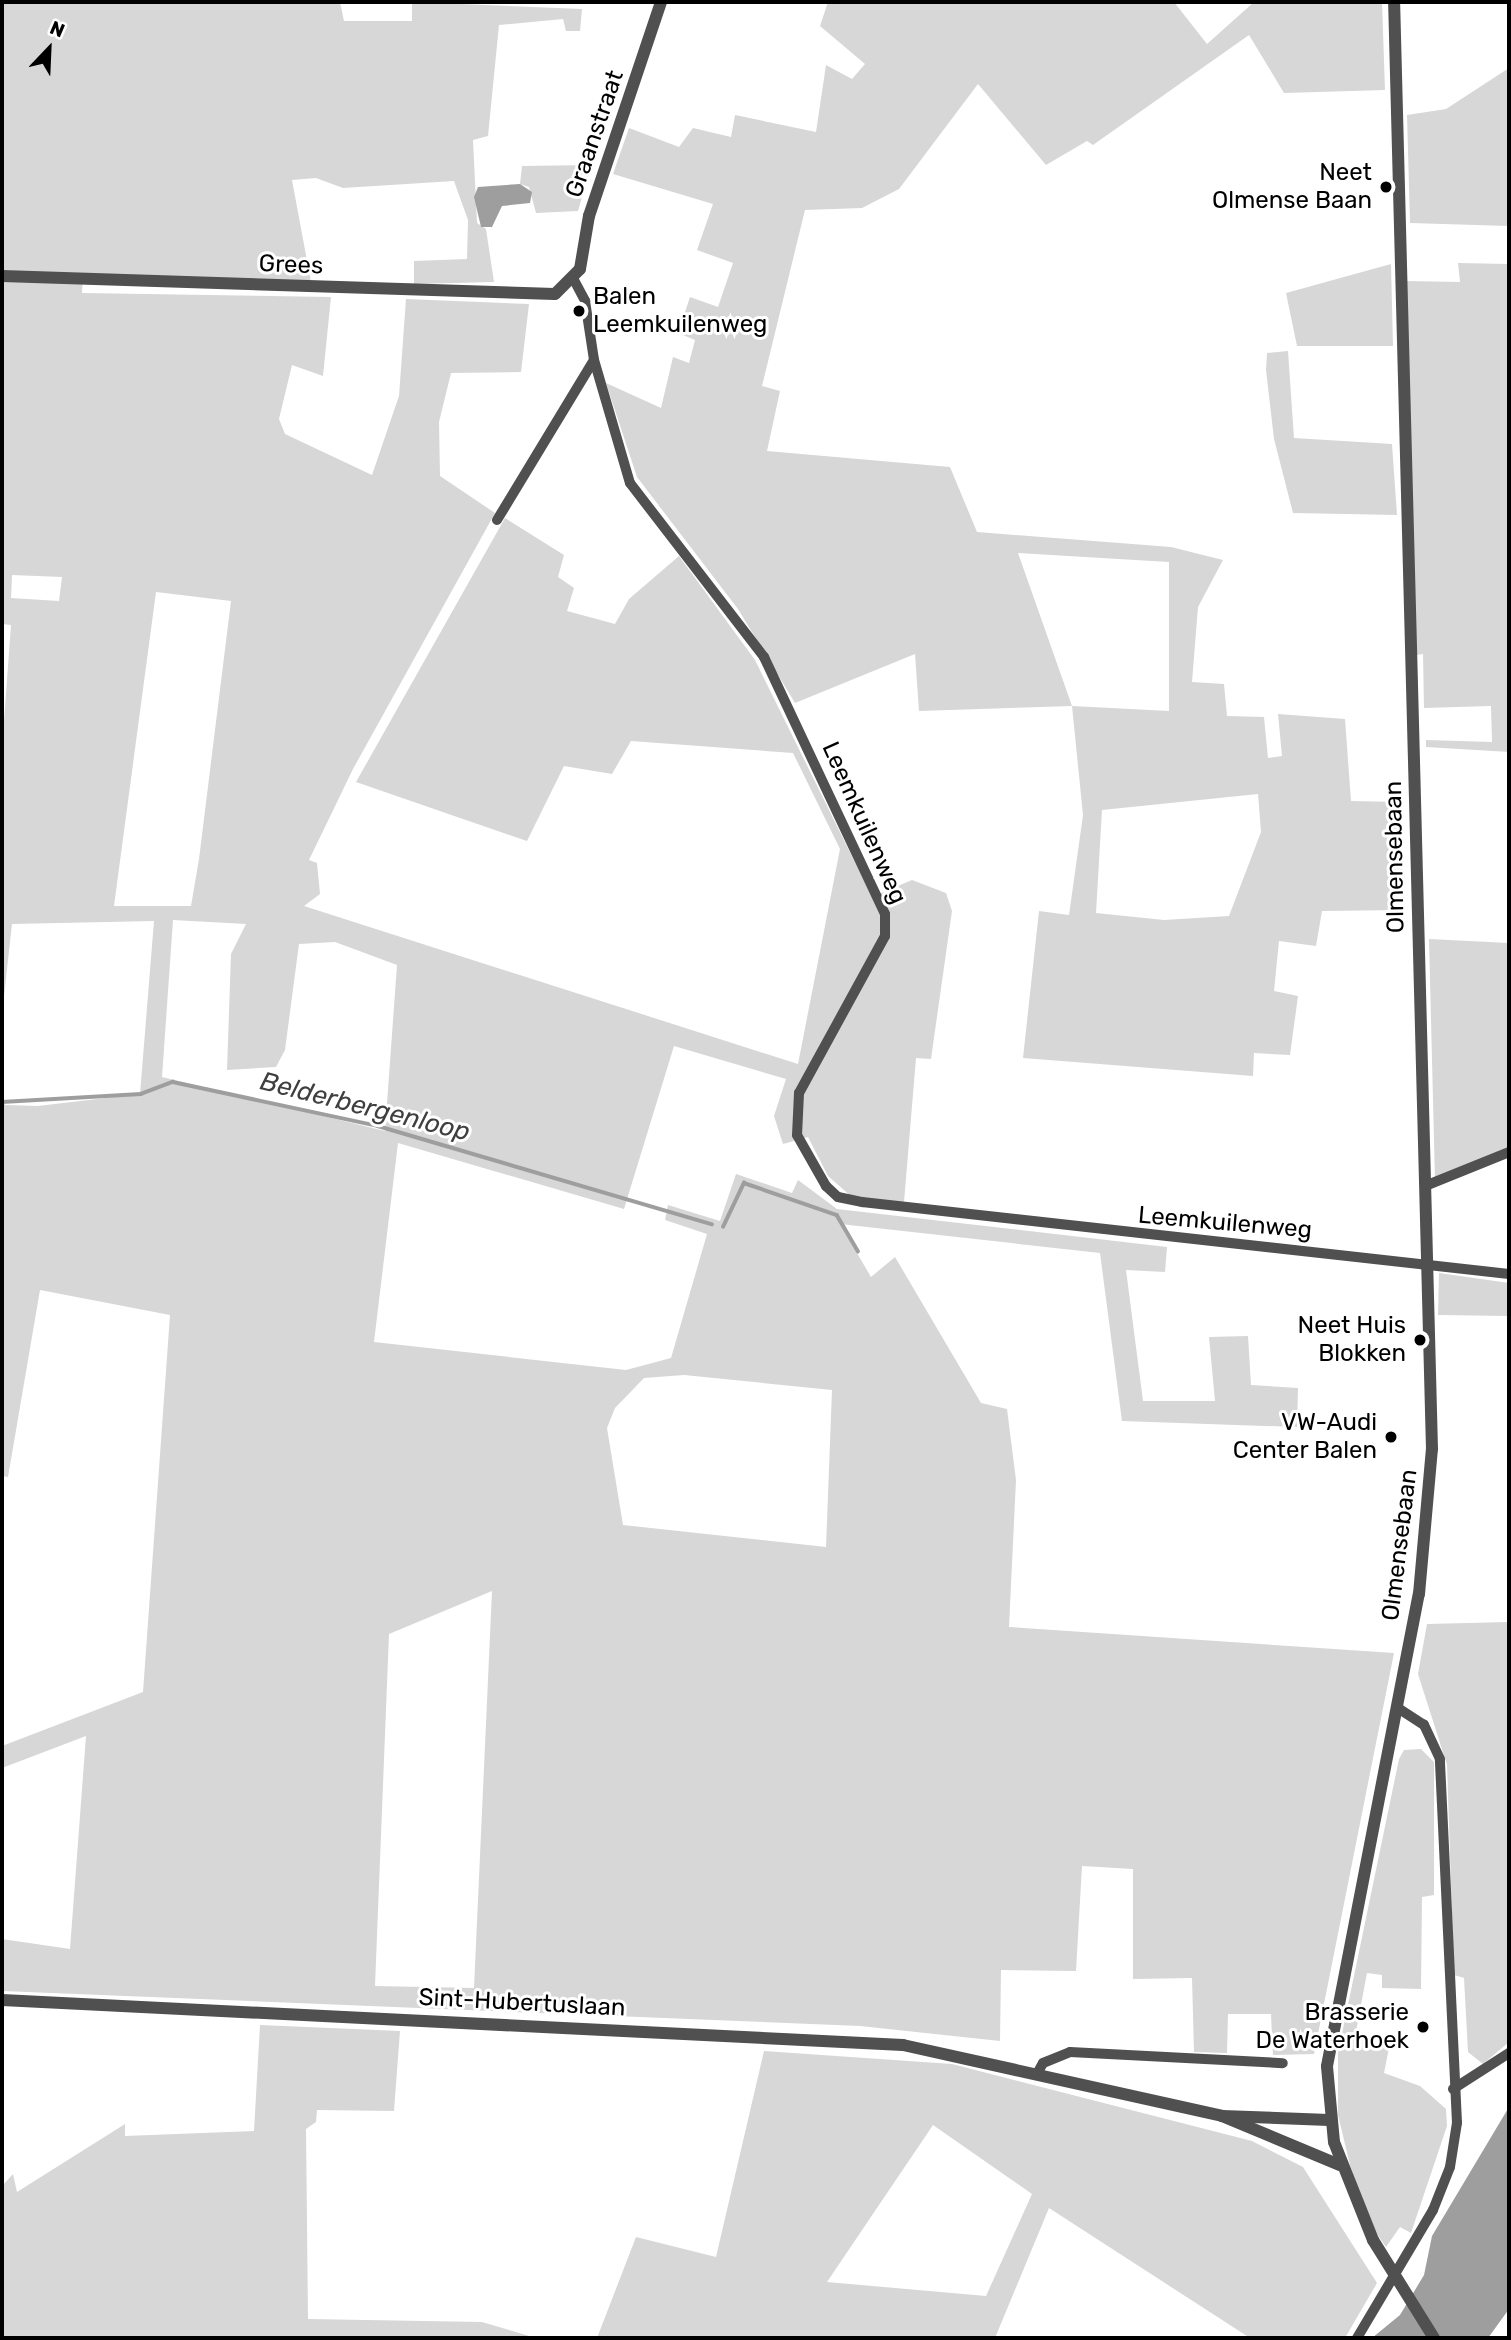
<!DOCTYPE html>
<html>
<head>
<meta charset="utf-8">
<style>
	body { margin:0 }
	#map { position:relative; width:1511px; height:2340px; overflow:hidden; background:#fff; font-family:Rubik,sans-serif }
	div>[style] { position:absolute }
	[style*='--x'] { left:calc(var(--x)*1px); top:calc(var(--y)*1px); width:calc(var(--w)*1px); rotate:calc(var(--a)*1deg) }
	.green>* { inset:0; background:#d7d7d7 }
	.water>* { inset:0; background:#9e9e9e }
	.stream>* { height:3.5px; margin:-1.75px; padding:0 1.75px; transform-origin:1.75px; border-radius:1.75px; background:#9e9e9e }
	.minor>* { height:10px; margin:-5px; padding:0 5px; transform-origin:5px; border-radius:5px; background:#505050 }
	.tertiary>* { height:12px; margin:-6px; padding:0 6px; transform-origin:6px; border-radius:6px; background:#505050 }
	.tertiary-bridge>* { height:12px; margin:-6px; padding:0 6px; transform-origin:6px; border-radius:6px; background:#505050 }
	.dots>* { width:19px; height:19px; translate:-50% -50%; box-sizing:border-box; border:4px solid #fff; border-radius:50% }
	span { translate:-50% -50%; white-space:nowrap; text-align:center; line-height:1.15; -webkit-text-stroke:6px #fff; paint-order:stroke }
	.street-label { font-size:24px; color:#000 }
	.poi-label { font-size:24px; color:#000 }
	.right { translate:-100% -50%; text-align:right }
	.left { translate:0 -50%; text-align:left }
	.water-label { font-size:26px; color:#3f3f3f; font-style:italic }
	.frame { position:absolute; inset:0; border:4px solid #000; pointer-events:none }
	.north { position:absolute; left:14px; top:14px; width:70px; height:70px; -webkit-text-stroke:5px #fff; paint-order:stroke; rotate:23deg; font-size:19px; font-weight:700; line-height:28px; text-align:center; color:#000 }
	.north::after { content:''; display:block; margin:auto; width:24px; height:32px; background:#000; clip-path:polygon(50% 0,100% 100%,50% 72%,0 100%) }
</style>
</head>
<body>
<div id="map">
	<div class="green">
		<div style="clip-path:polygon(evenodd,2px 2px,340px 2px,344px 21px,412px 21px,412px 2px,582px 9px,580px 31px,566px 31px,563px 19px,499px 25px,488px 136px,473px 140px,477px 223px,486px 229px,494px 282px,414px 284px,414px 261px,467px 259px,468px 220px,454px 181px,343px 188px,316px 178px,292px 180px,311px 282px,83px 274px,82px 293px,331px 297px,323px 376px,292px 365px,279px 419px,285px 434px,372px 475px,399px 396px,406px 299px,529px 304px,521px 372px,451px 373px,439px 422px,440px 476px,495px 513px,353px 769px,309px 860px,317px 863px,320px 894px,304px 906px,798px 1064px,840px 849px,793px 753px,631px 741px,612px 774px,564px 766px,527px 841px,356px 782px,505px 518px,564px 555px,558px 577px,574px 588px,567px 611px,615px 624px,629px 599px,679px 556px,755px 660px,872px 897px,912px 880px,946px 893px,952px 911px,931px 1059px,916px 1058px,904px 1202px,852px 1197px,828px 1176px,808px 1137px,783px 1144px,774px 1116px,786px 1079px,674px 1046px,624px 1209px,398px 1143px,374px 1342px,626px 1370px,671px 1358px,707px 1234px,665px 1220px,668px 1205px,720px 1221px,736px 1174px,792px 1193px,798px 1180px,837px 1209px,1167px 1247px,1165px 1272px,1126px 1270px,1143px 1401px,1215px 1401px,1209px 1337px,1248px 1336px,1251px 1385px,1298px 1388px,1297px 1427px,1122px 1421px,1100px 1253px,840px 1224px,871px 1277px,895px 1257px,981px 1403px,1007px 1409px,1016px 1480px,1009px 1627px,1394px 1653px,1314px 2054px,1273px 2055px,1271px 2014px,1228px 2014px,1227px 2053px,1194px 2052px,1192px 1978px,1133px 1979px,1133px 1869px,1082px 1866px,1076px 1971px,1001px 1970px,1000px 2041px,860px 2026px,2px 1991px,2px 1939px,70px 1949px,86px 1736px,2px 1768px,2px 1746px,143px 1692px,170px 1315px,40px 1290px,8px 1477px,2px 1476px,2px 1096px,5px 1105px,38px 1106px,140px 1094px,154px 921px,12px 924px,2px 1014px,2px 749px,11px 625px,2px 624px,2px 2px,12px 575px,62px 577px,59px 601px,11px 598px,12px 575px,2px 2px,156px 592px,231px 601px,199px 859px,191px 906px,114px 906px,156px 592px,2px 2px,173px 920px,246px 924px,231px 954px,227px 1070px,276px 1067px,285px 1050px,299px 944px,335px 942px,397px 965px,385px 1131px,162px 1077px,173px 920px,2px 2px,684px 1375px,832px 1390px,826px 1547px,623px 1525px,607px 1428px,615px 1408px,644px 1378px,684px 1375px,2px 2px,492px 1591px,474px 1988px,375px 1986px,389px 1634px,492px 1591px)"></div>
		<div style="clip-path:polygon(evenodd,828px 2px,1174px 2px,1207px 44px,1254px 2px,1382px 2px,1385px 90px,1284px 93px,1249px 35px,1093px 145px,1087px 141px,1046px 165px,978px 84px,899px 189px,862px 208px,805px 210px,762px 386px,780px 391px,767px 451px,950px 467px,977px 532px,1171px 547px,1223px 560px,1198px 607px,1192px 682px,1224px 684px,1227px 716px,1264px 717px,1268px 758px,1282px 756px,1278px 714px,1345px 719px,1351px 801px,1401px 802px,1403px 910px,1322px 911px,1316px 946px,1279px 941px,1274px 991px,1298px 996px,1290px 1055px,1254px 1053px,1253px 1076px,1023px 1058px,1039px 911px,1069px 915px,1083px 815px,1072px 706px,919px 711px,915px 654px,795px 703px,738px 609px,637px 477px,606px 383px,661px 408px,673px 357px,689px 363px,695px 340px,678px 333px,690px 297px,718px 307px,733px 263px,697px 250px,713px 204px,613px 174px,629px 128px,679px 147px,693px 128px,731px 137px,735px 115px,816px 132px,826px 65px,852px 79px,865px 64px,820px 26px,828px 2px,1018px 553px,1169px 562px,1169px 711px,1072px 706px,1018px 553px,828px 2px,1258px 794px,1261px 832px,1229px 916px,1164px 920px,1096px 913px,1102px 810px,1258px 794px)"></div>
		<div style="clip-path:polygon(1509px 68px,1509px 226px,1410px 223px,1407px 115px,1446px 109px)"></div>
		<div style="clip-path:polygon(591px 165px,578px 211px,536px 213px,529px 187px,520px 184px,522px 166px)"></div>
		<div style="clip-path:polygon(1458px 263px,1509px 264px,1509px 752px,1426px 747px,1426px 740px,1492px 742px,1491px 706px,1424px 708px,1423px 654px,1416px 655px,1405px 281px,1460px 282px)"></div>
		<div style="clip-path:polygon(1391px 264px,1393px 346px,1297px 346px,1286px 293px)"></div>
		<div style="clip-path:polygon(1288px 351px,1294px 438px,1392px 444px,1397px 515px,1293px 513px,1274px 439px,1266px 370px,1267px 353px)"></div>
		<div style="clip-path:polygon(1429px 939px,1509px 943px,1509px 1147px,1435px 1180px)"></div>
		<div style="clip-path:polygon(1439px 1273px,1509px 1283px,1509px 1316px,1438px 1315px)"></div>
		<div style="clip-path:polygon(1509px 1622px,1509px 2042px,1483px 2064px,1468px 2052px,1464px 1978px,1454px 1975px,1447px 1765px,1418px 1674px,1427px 1624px)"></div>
		<div style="clip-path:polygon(1421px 1749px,1434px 1762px,1434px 1895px,1422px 1897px,1421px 1989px,1382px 1988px,1382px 1975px,1367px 1973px,1355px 2037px,1389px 2048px,1384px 2073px,1420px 2086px,1446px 2109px,1447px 2126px,1411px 2233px,1400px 2227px,1386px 2247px,1370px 2224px,1350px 2165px,1338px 2115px,1338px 2053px,1399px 1759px,1404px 1750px)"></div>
		<div style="clip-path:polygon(260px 2025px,400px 2031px,394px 2111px,317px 2110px,316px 2122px,306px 2129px,308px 2319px,482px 2322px,536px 2338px,2px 2338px,2px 2186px,13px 2174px,17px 2192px,125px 2124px,125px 2136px,254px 2131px)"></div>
		<div style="clip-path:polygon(evenodd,764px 2051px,952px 2064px,1252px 2141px,1303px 2167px,1377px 2283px,1345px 2338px,1250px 2338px,1049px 2208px,995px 2338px,597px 2338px,636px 2237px,716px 2257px,764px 2051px,933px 2125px,1032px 2194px,986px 2296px,827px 2282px,933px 2125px)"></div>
	</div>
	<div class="water">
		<div style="clip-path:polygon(520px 184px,532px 192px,530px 203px,502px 206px,492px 227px,481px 227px,474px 197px,478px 187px)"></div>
		<div style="clip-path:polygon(1509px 2107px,1509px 2309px,1488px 2338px,1372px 2338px,1400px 2315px,1424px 2275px,1432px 2236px)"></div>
	</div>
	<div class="stream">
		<div style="--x:2;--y:1102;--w:139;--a:-3.3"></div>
		<div style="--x:141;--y:1094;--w:34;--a:-21"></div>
		<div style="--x:173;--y:1082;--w:210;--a:12.1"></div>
		<div style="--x:378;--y:1126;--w:348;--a:16.4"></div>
		<div style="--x:723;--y:1227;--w:49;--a:-64.5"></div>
		<div style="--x:744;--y:1183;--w:98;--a:19"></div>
		<div style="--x:837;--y:1215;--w:42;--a:59.7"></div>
	</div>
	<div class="minor">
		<div style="--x:574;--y:280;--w:24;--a:62"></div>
		<div style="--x:585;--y:301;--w:60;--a:81.3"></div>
		<div style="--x:594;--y:360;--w:128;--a:73.7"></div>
		<div style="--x:630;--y:483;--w:220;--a:52.4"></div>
		<div style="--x:764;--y:657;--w:284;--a:64.8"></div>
		<div style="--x:885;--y:914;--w:22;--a:90"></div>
		<div style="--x:885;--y:936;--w:179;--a:118.7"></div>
		<div style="--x:799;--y:1093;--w:42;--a:92.7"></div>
		<div style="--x:797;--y:1135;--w:59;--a:60.4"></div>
		<div style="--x:826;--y:1186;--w:16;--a:43"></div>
		<div style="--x:838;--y:1197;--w:25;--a:12"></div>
		<div style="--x:862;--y:1202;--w:651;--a:6.35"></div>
		<div style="--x:497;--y:520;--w:187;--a:-58.8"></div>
		<div style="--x:1425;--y:1186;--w:91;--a:-22"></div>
		<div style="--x:1038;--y:2072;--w:10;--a:-61"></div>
		<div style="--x:1043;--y:2063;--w:29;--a:-22"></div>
		<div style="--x:1070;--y:2052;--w:213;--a:3"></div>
		<div style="--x:1453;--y:2089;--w:67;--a:-32.7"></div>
		<div style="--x:1357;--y:2338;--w:149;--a:-59.3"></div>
		<div style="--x:1433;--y:2210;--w:46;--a:-68.4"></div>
		<div style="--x:1450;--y:2167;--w:45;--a:-81"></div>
		<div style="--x:1457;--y:2123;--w:364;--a:-92.7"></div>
		<div style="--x:1440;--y:1759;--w:38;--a:-115"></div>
		<div style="--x:1424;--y:1725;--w:33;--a:-147"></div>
	</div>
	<div class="tertiary">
		<div style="--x:2;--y:276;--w:553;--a:1.86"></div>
		<div style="--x:555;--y:294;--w:35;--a:-45"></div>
		<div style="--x:580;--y:269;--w:54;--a:-80.4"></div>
		<div style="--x:589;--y:216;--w:226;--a:-71.4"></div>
		<div style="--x:2;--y:2000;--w:902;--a:2.86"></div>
		<div style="--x:903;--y:2045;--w:327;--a:12.5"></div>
		<div style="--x:1222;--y:2116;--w:128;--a:22.6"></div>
		<div style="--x:1222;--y:2116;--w:107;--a:2.1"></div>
		<div style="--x:1373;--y:2240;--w:105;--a:-111.7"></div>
		<div style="--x:1334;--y:2142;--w:76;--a:-95.3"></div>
		<div style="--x:1327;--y:2066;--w:481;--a:-79"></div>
		<div style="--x:1419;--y:1594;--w:146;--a:-84.9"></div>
		<div style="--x:1432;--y:1449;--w:1447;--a:-91.5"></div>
	</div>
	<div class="tertiary-bridge">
		<div style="--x:1373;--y:2240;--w:115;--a:58.1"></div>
	</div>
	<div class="dots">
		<div style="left:1386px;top:187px;background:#000"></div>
		<div style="left:579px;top:311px;background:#000"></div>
		<div style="left:1420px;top:1340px;background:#000"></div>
		<div style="left:1391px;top:1437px;background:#000"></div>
		<div style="left:1423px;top:2027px;background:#000"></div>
	</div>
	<div class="street-label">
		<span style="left:595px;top:134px;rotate:-71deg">Graanstraat</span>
		<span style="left:291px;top:265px;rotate:2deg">Grees</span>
		<span style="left:864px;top:823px;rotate:66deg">Leemkuilenweg</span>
		<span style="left:1395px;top:857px;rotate:-91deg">Olmensebaan</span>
		<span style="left:1225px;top:1223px;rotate:5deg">Leemkuilenweg</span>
		<span style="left:1400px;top:1545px;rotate:-83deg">Olmensebaan</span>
		<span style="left:522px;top:2003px;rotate:3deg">Sint-Hubertuslaan</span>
	</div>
	<div class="poi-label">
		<span class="right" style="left:1372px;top:187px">Neet<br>Olmense Baan</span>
		<span class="left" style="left:593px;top:311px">Balen<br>Leemkuilenweg</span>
		<span class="right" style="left:1406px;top:1340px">Neet Huis<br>Blokken</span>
		<span class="right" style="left:1377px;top:1437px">VW-Audi<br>Center Balen</span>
		<span class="right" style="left:1409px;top:2027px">Brasserie<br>De Waterhoek</span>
	</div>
	<div class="water-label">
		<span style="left:365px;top:1107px;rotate:14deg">Belderbergenloop</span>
	</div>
	<div class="frame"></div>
	<div class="north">N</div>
</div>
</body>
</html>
